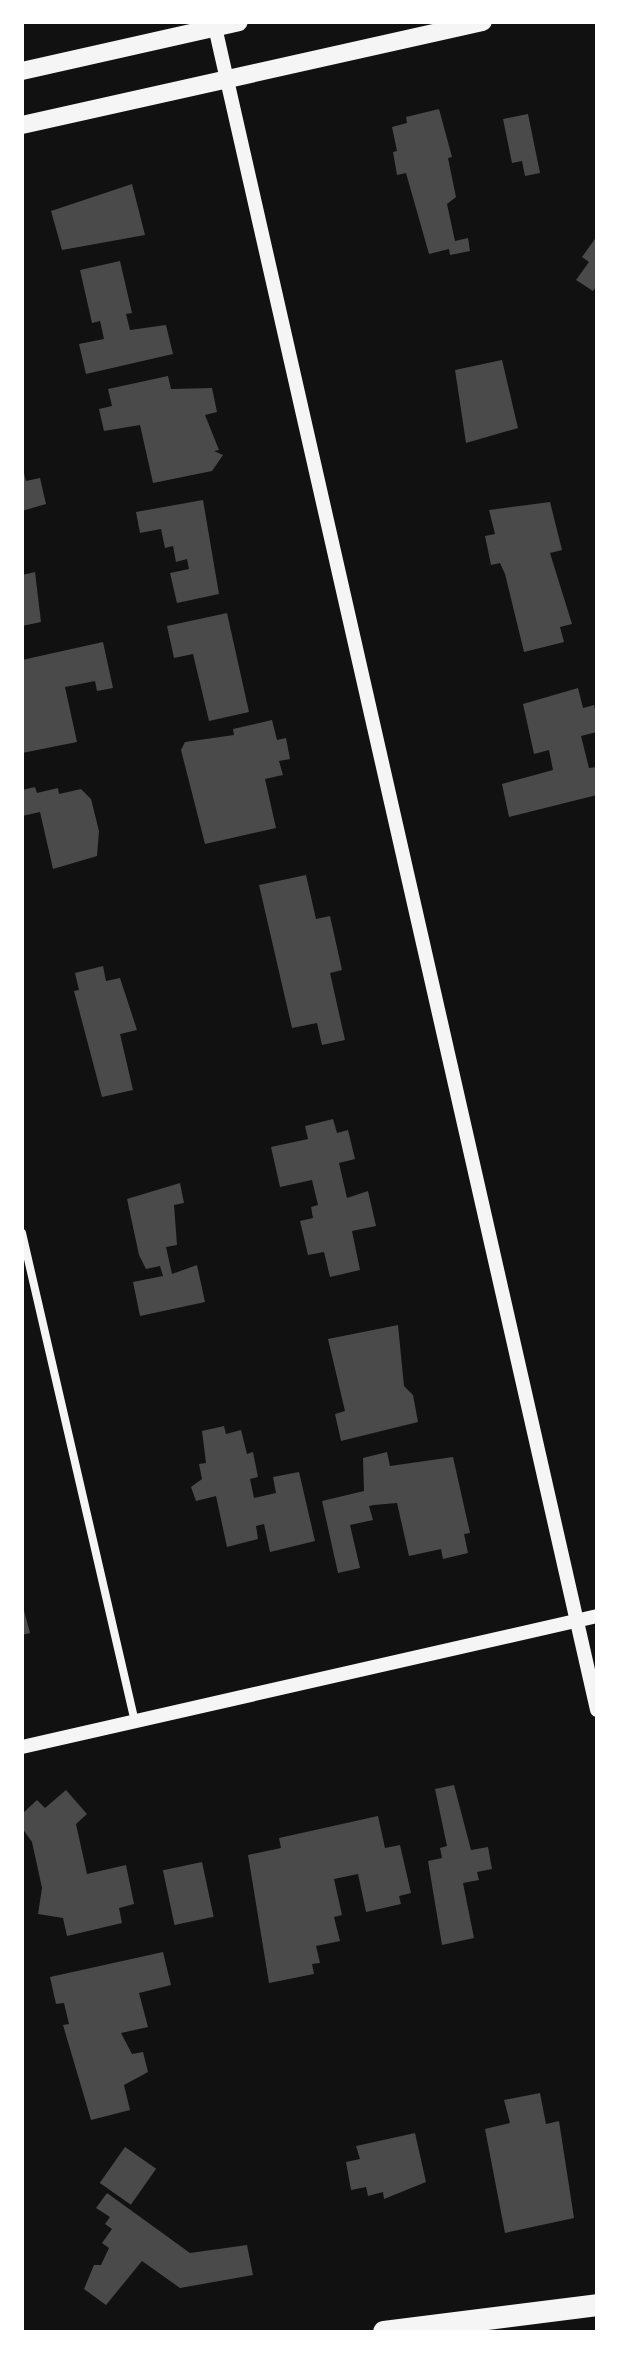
<!DOCTYPE html>
<html>
<head>
<meta charset="utf-8">
<style>
	body { margin:0 }
	#map { position:relative; width:619px; height:2354px; overflow:hidden; background:#111; font-family:Helvetica,sans-serif }
	div>[style] { position:absolute }
	[style*='--x'] { left:calc(var(--x)*1px); top:calc(var(--y)*1px); width:calc(var(--w)*1px); rotate:calc(var(--a)*1deg) }
	.building>* { inset:0; background:#4a4a4a; transform-origin:0 0 }
	.minor>* { height:8px; margin:-4px; padding:0 4px; transform-origin:4px; border-radius:4px; background:#f5f5f5 }
	.tertiary>* { height:14px; margin:-7px; padding:0 7px; transform-origin:7px; border-radius:7px; background:#f5f5f5 }
	.primary>* { height:18px; margin:-9px; padding:0 9px; transform-origin:9px; border-radius:9px; background:#f5f5f5 }
	.motorway>* { height:22px; margin:-11px; padding:0 11px; transform-origin:11px; border-radius:11px; background:#f5f5f5 }
	span { translate:-50% -50%; white-space:nowrap; text-align:center; line-height:1.15; -webkit-text-stroke:8px #fff; paint-order:stroke }
	.frame { position:absolute; inset:0; border:24px solid #fff; pointer-events:none }
</style>
</head>
<body>
<div id="map">
	<div class="building">
		<div style="clip-path:polygon(439px 109px,452px 157px,448px 158px,456px 197px,447px 204px,455px 241px,468px 238px,470px 251px,450px 255px,449px 249px,429px 254px,406px 173px,397px 175px,393px 152px,397px 151px,392px 127px,407px 123px,406px 117px)"></div>
		<div style="clip-path:polygon(528px 114px,540px 173px,525px 176px,522px 161px,512px 163px,503px 119px)"></div>
		<div style="clip-path:polygon(132px 184px,145px 235px,62px 250px,51px 211px)"></div>
		<div style="clip-path:polygon(597px 236px,597px 285px,593px 291px,576px 280px,589px 262px,582px 257px)"></div>
		<div style="clip-path:polygon(120px 261px,132px 313px,126px 314px,130px 330px,166px 325px,173px 354px,86px 374px,79px 344px,104px 339px,100px 321px,92px 323px,80px 270px)"></div>
		<div style="clip-path:polygon(502px 360px,518px 428px,466px 443px,455px 370px)"></div>
		<div style="clip-path:polygon(168px 376px,171px 389px,212px 388px,217px 412px,205px 415px,219px 450px,214px 451px,223px 455px,212px 471px,153px 483px,140px 425px,104px 431px,99px 409px,112px 406px,108px 389px)"></div>
		<div style="clip-path:polygon(23px 469px,26px 481px,40px 478px,46px 504px,22px 511px)"></div>
		<div style="clip-path:polygon(203px 500px,219px 594px,177px 603px,170px 573px,189px 569px,187px 559px,176px 562px,173px 546px,165px 548px,161px 529px,140px 533px,136px 512px)"></div>
		<div style="clip-path:polygon(550px 502px,562px 550px,550px 553px,572px 624px,560px 627px,564px 642px,524px 652px,505px 574px,500px 563px,491px 565px,485px 536px,495px 534px,489px 510px)"></div>
		<div style="clip-path:polygon(35px 572px,41px 622px,22px 626px,22px 575px)"></div>
		<div style="clip-path:polygon(227px 613px,249px 712px,209px 721px,193px 654px,174px 658px,167px 626px)"></div>
		<div style="clip-path:polygon(103px 642px,113px 688px,97px 691px,95px 681px,65px 687px,77px 742px,22px 753px,22px 660px)"></div>
		<div style="clip-path:polygon(578px 688px,583px 708px,594px 705px,597px 719px,597px 732px,581px 736px,589px 768px,597px 767px,597px 795px,509px 817px,502px 784px,553px 770px,549px 750px,534px 754px,523px 704px)"></div>
		<div style="clip-path:polygon(272px 720px,277px 740px,286px 738px,290px 759px,279px 761px,283px 775px,265px 779px,276px 828px,205px 844px,181px 750px,185px 742px,234px 735px,233px 729px)"></div>
		<div style="clip-path:polygon(35px 787px,37px 793px,58px 788px,59px 794px,81px 789px,91px 799px,99px 831px,97px 856px,53px 869px,40px 812px,22px 816px,22px 790px)"></div>
		<div style="clip-path:polygon(306px 875px,316px 919px,330px 916px,342px 970px,330px 973px,345px 1040px,322px 1045px,317px 1023px,292px 1028px,259px 885px)"></div>
		<div style="clip-path:polygon(103px 966px,106px 981px,120px 978px,137px 1030px,120px 1034px,133px 1090px,102px 1097px,74px 991px,79px 990px,75px 973px)"></div>
		<div style="clip-path:polygon(333px 1119px,337px 1133px,348px 1130px,355px 1159px,339px 1163px,347px 1198px,368px 1191px,376px 1226px,352px 1231px,360px 1270px,330px 1277px,324px 1252px,308px 1255px,300px 1221px,313px 1218px,311px 1207px,318px 1205px,312px 1180px,280px 1187px,271px 1147px,308px 1139px,305px 1126px)"></div>
		<div style="clip-path:polygon(180px 1183px,184px 1203px,174px 1205px,177px 1245px,166px 1247px,172px 1274px,197px 1265px,205px 1302px,140px 1316px,133px 1282px,163px 1276px,160px 1266px,146px 1269px,139px 1255px,127px 1199px)"></div>
		<div style="clip-path:polygon(398px 1325px,404px 1386px,413px 1395px,418px 1422px,341px 1441px,335px 1414px,345px 1411px,328px 1339px)"></div>
		<div style="clip-path:polygon(224px 1426px,226px 1434px,241px 1430px,247px 1454px,253px 1452px,258px 1477px,250px 1479px,254px 1498px,276px 1493px,273px 1477px,299px 1472px,315px 1541px,270px 1552px,264px 1524px,256px 1526px,258px 1539px,227px 1547px,216px 1496px,196px 1501px,191px 1487px,202px 1479px,199px 1464px,206px 1463px,202px 1431px)"></div>
		<div style="clip-path:polygon(387px 1452px,390px 1466px,453px 1457px,470px 1533px,464px 1534px,468px 1553px,443px 1559px,441px 1549px,409px 1556px,397px 1503px,374px 1505px,369px 1506px,373px 1520px,350px 1525px,360px 1568px,338px 1573px,322px 1501px,364px 1491px,363px 1458px)"></div>
		<div style="clip-path:polygon(22px 1603px,30px 1633px,22px 1635px)"></div>
		<div style="clip-path:polygon(454px 1785px,471px 1850px,488px 1847px,492px 1869px,477px 1872px,479px 1880px,463px 1883px,474px 1938px,442px 1945px,428px 1861px,442px 1858px,440px 1848px,447px 1846px,435px 1789px)"></div>
		<div style="clip-path:polygon(66px 1790px,87px 1814px,76px 1824px,87px 1874px,126px 1865px,134px 1904px,119px 1908px,122px 1923px,67px 1936px,63px 1918px,38px 1914px,42px 1888px,32px 1842px,22px 1828px,22px 1814px,37px 1800px,45px 1808px)"></div>
		<div style="clip-path:polygon(378px 1816px,385px 1848px,400px 1845px,411px 1893px,399px 1896px,401px 1904px,366px 1912px,358px 1874px,334px 1879px,342px 1915px,334px 1917px,340px 1941px,316px 1946px,320px 1963px,312px 1964px,314px 1974px,269px 1983px,248px 1855px,281px 1848px,279px 1838px)"></div>
		<div style="left:202px;top:1862px;width:56px;height:40px;rotate:78deg"></div>
		<div style="clip-path:polygon(163px 1952px,171px 1985px,139px 1993px,148px 2027px,121px 2033px,132px 2054px,143px 2052px,148px 2072px,124px 2085px,130px 2110px,91px 2120px,63px 2025px,69px 2024px,64px 2003px,56px 2004px,50px 1977px)"></div>
		<div style="clip-path:polygon(540px 2093px,546px 2124px,559px 2121px,574px 2218px,505px 2233px,485px 2129px,510px 2123px,504px 2100px)"></div>
		<div style="clip-path:polygon(415px 2133px,426px 2182px,384px 2199px,383px 2192px,368px 2196px,366px 2187px,351px 2190px,346px 2162px,360px 2159px,356px 2146px)"></div>
		<div style="left:125px;top:2147px;width:38px;height:44px;rotate:35deg"></div>
		<div style="clip-path:polygon(107px 2193px,190px 2253px,247px 2245px,253px 2275px,180px 2288px,142px 2261px,106px 2305px,84px 2289px,94px 2265px,101px 2265px,109px 2248px,102px 2243px,112px 2229px,105px 2224px,110px 2217px,96px 2208px)"></div>
	</div>
	<div class="minor">
		<div style="--x:22;--y:1233;--w:502;--a:76.99"></div>
	</div>
	<div class="tertiary">
		<div style="--x:215;--y:27;--w:1726;--a:77.21"></div>
		<div style="--x:22;--y:1747;--w:590;--a:-12.83"></div>
	</div>
	<div class="primary">
		<div style="--x:22;--y:71;--w:222;--a:-12.7"></div>
		<div style="--x:22;--y:125;--w:472;--a:-12.6"></div>
	</div>
	<div class="motorway">
		<div style="--x:384;--y:2332;--w:215;--a:-7.2"></div>
	</div>
	<div class="frame"></div>
</div>
</body>
</html>
